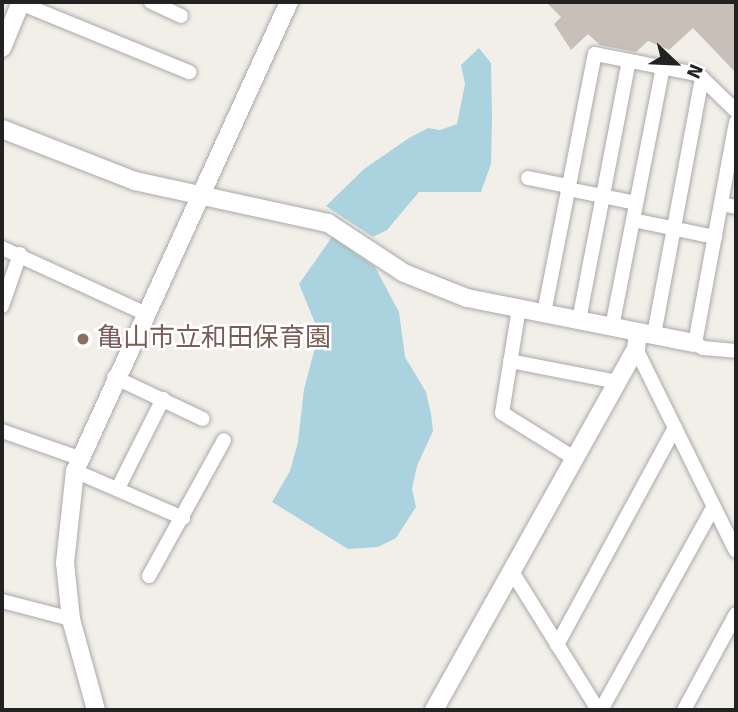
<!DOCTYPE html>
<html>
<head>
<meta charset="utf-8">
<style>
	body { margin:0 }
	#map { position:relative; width:738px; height:712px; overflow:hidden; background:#f2efe9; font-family:Signika,"Noto Sans JP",sans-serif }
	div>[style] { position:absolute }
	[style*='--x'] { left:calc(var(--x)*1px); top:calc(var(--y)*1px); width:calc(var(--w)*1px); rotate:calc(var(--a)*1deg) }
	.water>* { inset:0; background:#aad3df }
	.building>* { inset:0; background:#c7bfb8 }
	.roads { filter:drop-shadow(0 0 2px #a9a9a9) drop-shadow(0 0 2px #a9a9a9) }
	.minor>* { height:14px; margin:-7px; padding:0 7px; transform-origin:7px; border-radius:7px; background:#fff }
	.tertiary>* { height:18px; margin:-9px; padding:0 9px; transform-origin:9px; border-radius:9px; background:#fff }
	.dots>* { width:19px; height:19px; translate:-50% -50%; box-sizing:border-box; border:4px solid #fff; border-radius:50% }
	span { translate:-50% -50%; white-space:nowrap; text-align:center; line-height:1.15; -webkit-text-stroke:5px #fff; paint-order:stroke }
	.education-label { font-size:26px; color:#785e54 }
	.left { translate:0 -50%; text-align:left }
	.frame { position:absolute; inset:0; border:4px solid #222; pointer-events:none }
	.north { position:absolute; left:640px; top:28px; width:70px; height:70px; -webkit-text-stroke:5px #fff; paint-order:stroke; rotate:113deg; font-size:19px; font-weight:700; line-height:28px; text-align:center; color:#222 }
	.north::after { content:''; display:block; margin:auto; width:24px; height:32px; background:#222; clip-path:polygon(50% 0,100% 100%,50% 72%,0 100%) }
</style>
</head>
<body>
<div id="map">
	<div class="water">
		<div style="clip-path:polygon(479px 48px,491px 63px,492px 118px,491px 164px,481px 192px,419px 192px,387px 230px,373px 237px,326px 206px,364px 169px,409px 138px,428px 128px,440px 130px,457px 124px,465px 84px,461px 65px)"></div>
		<div style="clip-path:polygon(332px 237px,375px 267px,399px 312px,405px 357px,426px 392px,431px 414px,433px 431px,417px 466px,412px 489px,416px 507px,396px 538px,378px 547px,348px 549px,272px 502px,290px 471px,298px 442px,304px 389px,319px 333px,299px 284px)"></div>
	</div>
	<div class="building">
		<div style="clip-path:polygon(546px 2px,736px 2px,736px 73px,693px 28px,669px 50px,648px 41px,636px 52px,600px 45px,588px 34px,571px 50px,554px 24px,561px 17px)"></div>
	</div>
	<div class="roads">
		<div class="minor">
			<div style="--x:151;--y:2;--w:33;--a:25"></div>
			<div style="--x:20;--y:3;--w:183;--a:22.2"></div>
			<div style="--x:702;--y:78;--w:47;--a:44.1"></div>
			<div style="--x:736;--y:122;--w:225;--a:100.5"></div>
			<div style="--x:695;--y:343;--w:9;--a:32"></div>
			<div style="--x:703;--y:348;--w:33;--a:5"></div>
			<div style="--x:528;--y:178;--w:41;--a:11.3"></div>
			<div style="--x:568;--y:189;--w:69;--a:11.6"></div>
			<div style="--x:721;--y:204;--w:15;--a:11"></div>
			<div style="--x:633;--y:220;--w:84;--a:11.7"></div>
			<div style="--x:2;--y:248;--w:156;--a:24.6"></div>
			<div style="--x:2;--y:306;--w:55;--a:-70.9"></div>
			<div style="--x:519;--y:308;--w:106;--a:99.2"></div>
			<div style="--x:502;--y:413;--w:85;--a:32"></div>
			<div style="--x:544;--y:313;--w:264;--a:-78.9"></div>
			<div style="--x:595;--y:54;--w:104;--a:11.1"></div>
			<div style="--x:697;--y:74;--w:6;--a:39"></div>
			<div style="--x:702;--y:78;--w:261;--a:100.6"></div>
			<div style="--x:579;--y:320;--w:264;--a:-79.1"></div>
			<div style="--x:612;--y:327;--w:265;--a:-78.9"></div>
			<div style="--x:636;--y:349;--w:225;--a:63.7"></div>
			<div style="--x:510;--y:361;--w:109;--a:11.1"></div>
			<div style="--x:114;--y:377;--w:98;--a:25.3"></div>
			<div style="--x:2;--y:431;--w:82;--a:19.3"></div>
			<div style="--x:75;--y:471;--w:118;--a:23.5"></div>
			<div style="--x:118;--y:488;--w:100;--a:-63.2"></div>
			<div style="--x:511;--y:570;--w:165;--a:58.1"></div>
			<div style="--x:149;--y:576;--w:155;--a:-61.1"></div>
			<div style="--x:2;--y:601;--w:71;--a:14.6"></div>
			<div style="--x:557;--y:645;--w:247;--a:-61.5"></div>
			<div style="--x:601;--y:710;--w:231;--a:-61"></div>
			<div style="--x:684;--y:710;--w:109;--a:-61.6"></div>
		</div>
		<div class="tertiary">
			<div style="--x:2;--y:48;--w:50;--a:-67.6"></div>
			<div style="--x:2;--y:129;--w:143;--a:21.4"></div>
			<div style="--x:135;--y:181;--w:198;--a:12.3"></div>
			<div style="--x:328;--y:223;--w:91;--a:33.3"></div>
			<div style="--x:404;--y:273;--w:68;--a:21.6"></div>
			<div style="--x:467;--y:298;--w:232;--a:11.2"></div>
			<div style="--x:96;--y:710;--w:94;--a:-105.4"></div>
			<div style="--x:71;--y:619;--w:56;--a:-96.1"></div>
			<div style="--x:65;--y:563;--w:93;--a:-83.8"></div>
			<div style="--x:75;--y:471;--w:516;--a:-65.47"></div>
			<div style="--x:434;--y:710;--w:414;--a:-60.8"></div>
			<div style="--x:636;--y:349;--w:17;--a:-83"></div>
		</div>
	</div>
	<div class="dots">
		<div style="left:83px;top:339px;background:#8d6e63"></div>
	</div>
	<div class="education-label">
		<span class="left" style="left:97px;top:339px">亀山市立和田保育園</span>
	</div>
	<div class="frame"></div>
	<div class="north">N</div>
</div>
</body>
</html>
